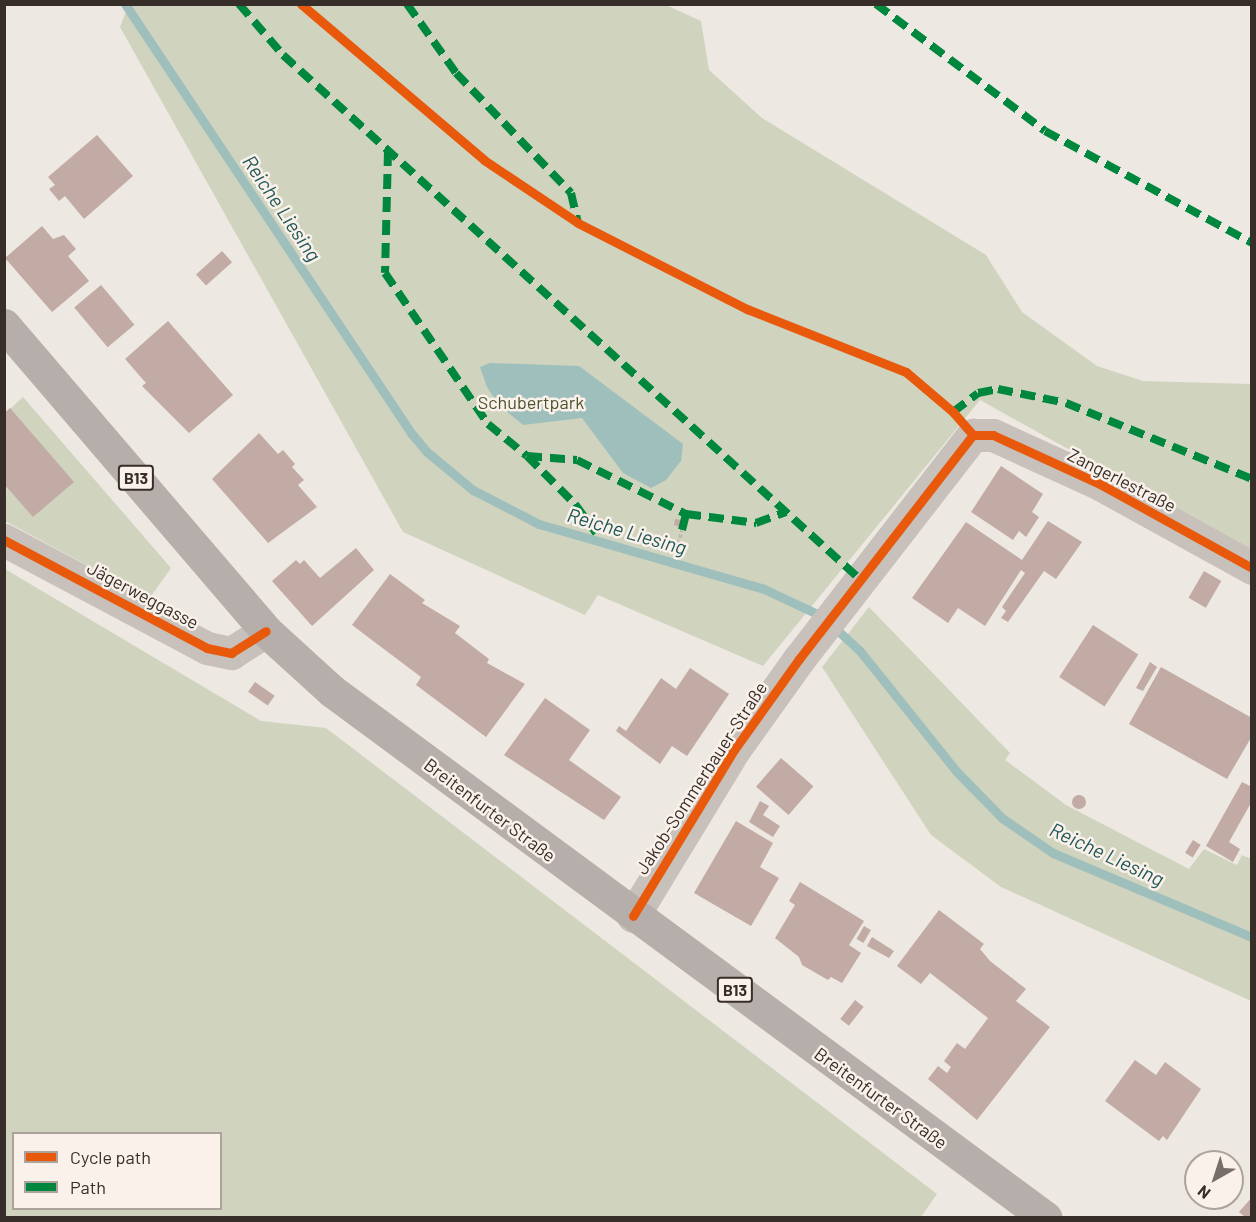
<!DOCTYPE html>
<html>
<head>
<meta charset="utf-8">
<style>
	body { margin:0 }
	#map { position:relative; width:1256px; height:1222px; overflow:hidden; background:#eee8e2; font-family:Barlow,sans-serif }
	div>[style] { position:absolute }
	[style*='--x'] { left:calc(var(--x)*1px); top:calc(var(--y)*1px); width:calc(var(--w)*1px); rotate:calc(var(--a)*1deg) }
	.green>* { inset:0; background:#d0d3bd }
	.water>* { inset:0; background:#9fbfbd }
	.stream>* { height:9px; margin:-4.5px; padding:0 4.5px; transform-origin:4.5px; border-radius:4.5px; background:#9fbfbd }
	.building>* { inset:0; background:#c1aba4; transform-origin:0 0 }
	.round { border-radius:50% }
	.path>* { height:4px; margin-top:-2px; transform-origin:0; background:repeating-linear-gradient(90deg,#bfb8b4 0 3px,transparent 0 6px) }
	.minor>* { height:33px; margin:-16.5px; padding:0 16.5px; transform-origin:16.5px; border-radius:16.5px; background:#c7c0bb }
	.major>* { height:33px; margin:-16.5px; padding:0 16.5px; transform-origin:16.5px; border-radius:16.5px; background:#b6aeaa }
	.quiet>* { height:8px; margin-top:-4px; transform-origin:0; background:repeating-linear-gradient(90deg,#00873e 0 15px,transparent 0 23px) }
	.cycleway>* { height:9px; margin:-4.5px; padding:0 4.5px; transform-origin:4.5px; border-radius:4.5px; background:#e8590c }
	span { translate:-50% -50%; white-space:nowrap; text-align:center; line-height:1.15; -webkit-text-stroke:5px #faf1ea; paint-order:stroke }
	.shield-label span { padding:2px 4px; background:#faf1ea; border:2px solid; border-radius:4px; -webkit-text-stroke-width:0 }
	.shield-label { font-size:16px; color:#372d29; font-weight:700 }
	.park-label { font-size:18px; color:#4a552d }
	.street-label { font-size:18px; color:#372d29 }
	.water-label { font-size:20px; color:#1f5857; font-style:italic }
	.frame { position:absolute; inset:0; border:6px solid #372d29; pointer-events:none }
	.legend { position:absolute; left:12px; top:1132px; width:210px; height:78px; box-sizing:border-box; background:#faf1ea; border:2px solid #aca39d; margin:0; padding:8px 10px; list-style:none; font-size:18px; color:#372d29 }
	.legend li { display:flex; align-items:center; gap:12px; height:30px }
	.legend b { width:30px; border:2px solid #aca39d }
	.north { position:absolute; left:1184px; top:1150px; width:60px; height:60px; box-sizing:border-box; background:#faf1ea; border:2px solid #aca39d; border-radius:50%; rotate:219deg; font-size:16px; font-weight:700; line-height:24px; text-align:center; color:#372d29 }
	.north::after { content:''; display:block; margin:auto; width:21px; height:27px; background:#776e6a; clip-path:polygon(50% 0,100% 100%,50% 72%,0 100%) }
</style>
</head>
<body>
<div id="map">
	<div class="green">
		<div style="clip-path:polygon(129px 4px,664px 4px,701px 21px,709px 70px,762px 118px,986px 255px,1022px 312px,1097px 366px,1143px 381px,1251px 384px,1251px 551px,980px 400px,763px 666px,598px 595px,585px 615px,403px 532px,120px 27px)"></div>
		<div style="clip-path:polygon(23px 397px,171px 568px,149px 599px,5px 521px,10px 409px)"></div>
		<div style="clip-path:polygon(evenodd,5px 569px,261px 721px,326px 728px,937px 1194px,921px 1217px,5px 1217px,5px 569px,14px 1134px,220px 1134px,220px 1208px,14px 1208px,14px 1134px)"></div>
		<div style="clip-path:polygon(869px 607px,1010px 753px,1005px 760px,1066px 805px,1189px 869px,1204px 849px,1237px 865px,1242px 855px,1251px 859px,1251px 1001px,1001px 887px,931px 835px,822px 667px)"></div>
	</div>
	<div class="water">
		<div style="clip-path:polygon(490px 363px,579px 366px,683px 444px,681px 461px,666px 480px,651px 488px,623px 473px,582px 418px,523px 425px,498px 404px,487px 387px,480px 367px)"></div>
	</div>
	<div class="stream">
		<div style="--x:125;--y:4;--w:516;--a:56.31"></div>
		<div style="--x:411;--y:433;--w:25;--a:50"></div>
		<div style="--x:427;--y:452;--w:60;--a:39.6"></div>
		<div style="--x:473;--y:490;--w:74;--a:27.3"></div>
		<div style="--x:539;--y:524;--w:234;--a:16.1"></div>
		<div style="--x:764;--y:589;--w:64;--a:25"></div>
		<div style="--x:822;--y:616;--w:52;--a:42.6"></div>
		<div style="--x:860;--y:651;--w:155;--a:51.3"></div>
		<div style="--x:957;--y:772;--w:64;--a:45.6"></div>
		<div style="--x:1002;--y:818;--w:62;--a:34.5"></div>
		<div style="--x:1053;--y:853;--w:216;--a:22.9"></div>
	</div>
	<div class="building">
		<div style="clip-path:polygon(97px 135px,133px 176px,84px 219px,65px 196px,59px 201px,49px 189px,55px 185px,48px 177px)"></div>
		<div style="clip-path:polygon(42px 226px,53px 239px,64px 235px,76px 249px,68px 256px,89px 281px,52px 312px,5px 258px)"></div>
		<div style="left:222px;top:251px;width:15px;height:35px;rotate:48deg"></div>
		<div style="left:101px;top:285px;width:52px;height:35px;rotate:50deg"></div>
		<div style="clip-path:polygon(168px 321px,233px 395px,189px 433px,142px 386px,146px 383px,125px 359px)"></div>
		<div style="clip-path:polygon(10px 408px,74px 482px,33px 517px,4px 484px,4px 413px)"></div>
		<div style="clip-path:polygon(259px 433px,278px 454px,283px 450px,295px 464px,292px 467px,304px 480px,298px 485px,317px 507px,268px 543px,212px 479px)"></div>
		<div style="clip-path:polygon(1001px 466px,1043px 494px,1032px 512px,1039px 517px,1026px 537px,1019px 531px,1013px 540px,971px 512px)"></div>
		<div style="clip-path:polygon(675px 519px,682px 520px,681px 527px,674px 525px)"></div>
		<div style="clip-path:polygon(1048px 521px,1082px 542px,1056px 579px,1044px 571px,1008px 622px,1001px 618px,1006px 611px,1002px 607px,1025px 573px,1021px 570px,985px 626px,958px 608px,948px 623px,912px 598px,966px 522px,1022px 560px)"></div>
		<div style="clip-path:polygon(356px 548px,374px 570px,312px 626px,272px 581px,296px 560px,300px 564px,304px 560px,320px 578px)"></div>
		<div style="left:1204px;top:571px;width:20px;height:31px;rotate:30deg"></div>
		<div style="clip-path:polygon(390px 574px,425px 600px,422px 603px,460px 626px,455px 633px,489px 659px,487px 663px,525px 684px,486px 737px,416px 685px,421px 677px,352px 625px)"></div>
		<div style="left:1093px;top:625px;width:54px;height:62px;rotate:33deg"></div>
		<div style="clip-path:polygon(1150px 662px,1157px 667px,1143px 691px,1136px 688px)"></div>
		<div style="clip-path:polygon(1161px 667px,1252px 718px,1252px 736px,1227px 779px,1129px 724px)"></div>
		<div style="clip-path:polygon(690px 668px,729px 694px,687px 756px,672px 746px,660px 764px,616px 731px,619px 726px,626px 731px,661px 678px,676px 689px)"></div>
		<div style="left:255px;top:682px;width:24px;height:12px;rotate:35deg"></div>
		<div style="clip-path:polygon(545px 698px,590px 730px,569px 760px,621px 797px,604px 820px,504px 755px)"></div>
		<div style="left:781px;top:758px;width:43px;height:38px;rotate:41deg"></div>
		<div style="clip-path:polygon(1242px 782px,1252px 787px,1252px 801px,1229px 842px,1240px 849px,1233px 862px,1206px 846px)"></div>
		<div class="round" style="left:1072px;top:795px;width:14px;height:14px"></div>
		<div style="clip-path:polygon(760px 801px,769px 806px,763px 815px,780px 826px,773px 837px,749px 822px)"></div>
		<div style="clip-path:polygon(736px 821px,773px 843px,760px 867px,779px 878px,751px 926px,694px 893px)"></div>
		<div style="left:1193px;top:840px;width:9px;height:15px;rotate:32deg"></div>
		<div style="clip-path:polygon(800px 882px,864px 921px,849px 945px,861px 953px,842px 983px,831px 977px,828px 980px,802px 965px,799px 957px,775px 938px,795px 905px,789px 901px)"></div>
		<div style="clip-path:polygon(939px 910px,984px 944px,980px 949px,990px 961px,1026px 989px,1016px 1001px,1050px 1027px,977px 1120px,928px 1079px,938px 1066px,947px 1073px,951px 1067px,944px 1061px,957px 1043px,965px 1049px,988px 1018px,930px 973px,921px 984px,897px 966px)"></div>
		<div style="left:864px;top:926px;width:8px;height:15px;rotate:30deg"></div>
		<div style="clip-path:polygon(872px 937px,894px 951px,889px 958px,867px 946px)"></div>
		<div style="left:855px;top:1000px;width:11px;height:24px;rotate:38deg"></div>
		<div style="clip-path:polygon(1135px 1060px,1156px 1075px,1165px 1062px,1201px 1089px,1167px 1140px,1163px 1136px,1159px 1141px,1105px 1101px)"></div>
		<div style="clip-path:polygon(1252px 1197px,1252px 1218px,1246px 1218px,1239px 1212px)"></div>
	</div>
	<div class="path">
		<div style="--x:675;--y:555;--w:26;--a:-74"></div>
	</div>
	<div class="minor">
		<div style="--x:4;--y:540;--w:230;--a:28"></div>
		<div style="--x:207;--y:648;--w:25;--a:12"></div>
		<div style="--x:231;--y:653;--w:41;--a:-32.2"></div>
		<div style="--x:633;--y:916;--w:194;--a:-58.7"></div>
		<div style="--x:734;--y:750;--w:112;--a:-54.5"></div>
		<div style="--x:799;--y:659;--w:284;--a:-52.2"></div>
		<div style="--x:973;--y:435;--w:20;--a:0"></div>
		<div style="--x:993;--y:435;--w:118;--a:24.6"></div>
		<div style="--x:1100;--y:484;--w:174;--a:28.9"></div>
	</div>
	<div class="major">
		<div style="--x:4;--y:325;--w:403;--a:49.4"></div>
		<div style="--x:266;--y:631;--w:89;--a:42.3"></div>
		<div style="--x:332;--y:691;--w:887;--a:36.43"></div>
	</div>
	<div class="quiet">
		<div style="--x:239;--y:4;--w:67;--a:49.2"></div>
		<div style="--x:283;--y:55;--w:784;--a:42.26"></div>
		<div style="--x:407;--y:4;--w:85;--a:54.6"></div>
		<div style="--x:456;--y:73;--w:166;--a:46.2"></div>
		<div style="--x:571;--y:193;--w:31;--a:77"></div>
		<div style="--x:876;--y:4;--w:211;--a:36.9"></div>
		<div style="--x:1045;--y:131;--w:235;--a:28.4"></div>
		<div style="--x:388;--y:151;--w:122;--a:91.4"></div>
		<div style="--x:385;--y:273;--w:183;--a:55.7"></div>
		<div style="--x:488;--y:424;--w:50;--a:39.4"></div>
		<div style="--x:527;--y:456;--w:50;--a:4.6"></div>
		<div style="--x:577;--y:460;--w:122;--a:26.4"></div>
		<div style="--x:686;--y:514;--w:71;--a:7.3"></div>
		<div style="--x:756;--y:523;--w:32;--a:-20"></div>
		<div style="--x:953;--y:412;--w:31;--a:-37"></div>
		<div style="--x:978;--y:393;--w:20;--a:-11"></div>
		<div style="--x:998;--y:389;--w:69;--a:11.6"></div>
		<div style="--x:1066;--y:403;--w:201;--a:22.2"></div>
		<div style="--x:527;--y:456;--w:68;--a:45"></div>
		<div style="--x:575;--y:504;--w:36;--a:54"></div>
		<div style="--x:682;--y:530;--w:16;--a:-76"></div>
	</div>
	<div class="cycleway">
		<div style="--x:301;--y:4;--w:240;--a:40.4"></div>
		<div style="--x:484;--y:160;--w:113;--a:33.8"></div>
		<div style="--x:578;--y:223;--w:190;--a:27"></div>
		<div style="--x:747;--y:309;--w:171;--a:21.6"></div>
		<div style="--x:906;--y:372;--w:62;--a:40.4"></div>
		<div style="--x:953;--y:412;--w:30;--a:49"></div>
		<div style="--x:973;--y:435;--w:20;--a:0"></div>
		<div style="--x:993;--y:435;--w:118;--a:24.6"></div>
		<div style="--x:1100;--y:484;--w:174;--a:28.9"></div>
		<div style="--x:4;--y:540;--w:230;--a:28"></div>
		<div style="--x:207;--y:648;--w:25;--a:12"></div>
		<div style="--x:231;--y:653;--w:41;--a:-32.2"></div>
		<div style="--x:633;--y:916;--w:194;--a:-58.7"></div>
		<div style="--x:734;--y:750;--w:112;--a:-54.5"></div>
		<div style="--x:799;--y:659;--w:284;--a:-52.2"></div>
	</div>
	<div class="shield-label">
		<span style="left:136px;top:478px">B13</span>
		<span style="left:735px;top:990px">B13</span>
	</div>
	<div class="park-label">
		<span style="left:531px;top:402px">Schubertpark</span>
	</div>
	<div class="street-label">
		<span style="left:1122px;top:480px;rotate:27deg">Zangerlestraße</span>
		<span style="left:143px;top:595px;rotate:28deg">Jägerweggasse</span>
		<span style="left:701px;top:778px;rotate:-57deg">Jakob-Sommerbauer-Straße</span>
		<span style="left:490px;top:810px;rotate:37deg">Breitenfurter Straße</span>
		<span style="left:881px;top:1098px;rotate:36deg">Breitenfurter Straße</span>
	</div>
	<div class="water-label">
		<span style="left:282px;top:208px;rotate:56deg">Reiche Liesing</span>
		<span style="left:627px;top:531px;rotate:16deg">Reiche Liesing</span>
		<span style="left:1107px;top:854px;rotate:25deg">Reiche Liesing</span>
	</div>
	<div class="frame"></div>
	<ul class="legend">
	<li><b style="height:8px;background:#e8590c"></b>Cycle path</li>
	<li><b style="height:8px;background:#00873e"></b>Path</li>
	</ul>
	<div class="north">N</div>
</div>
</body>
</html>
